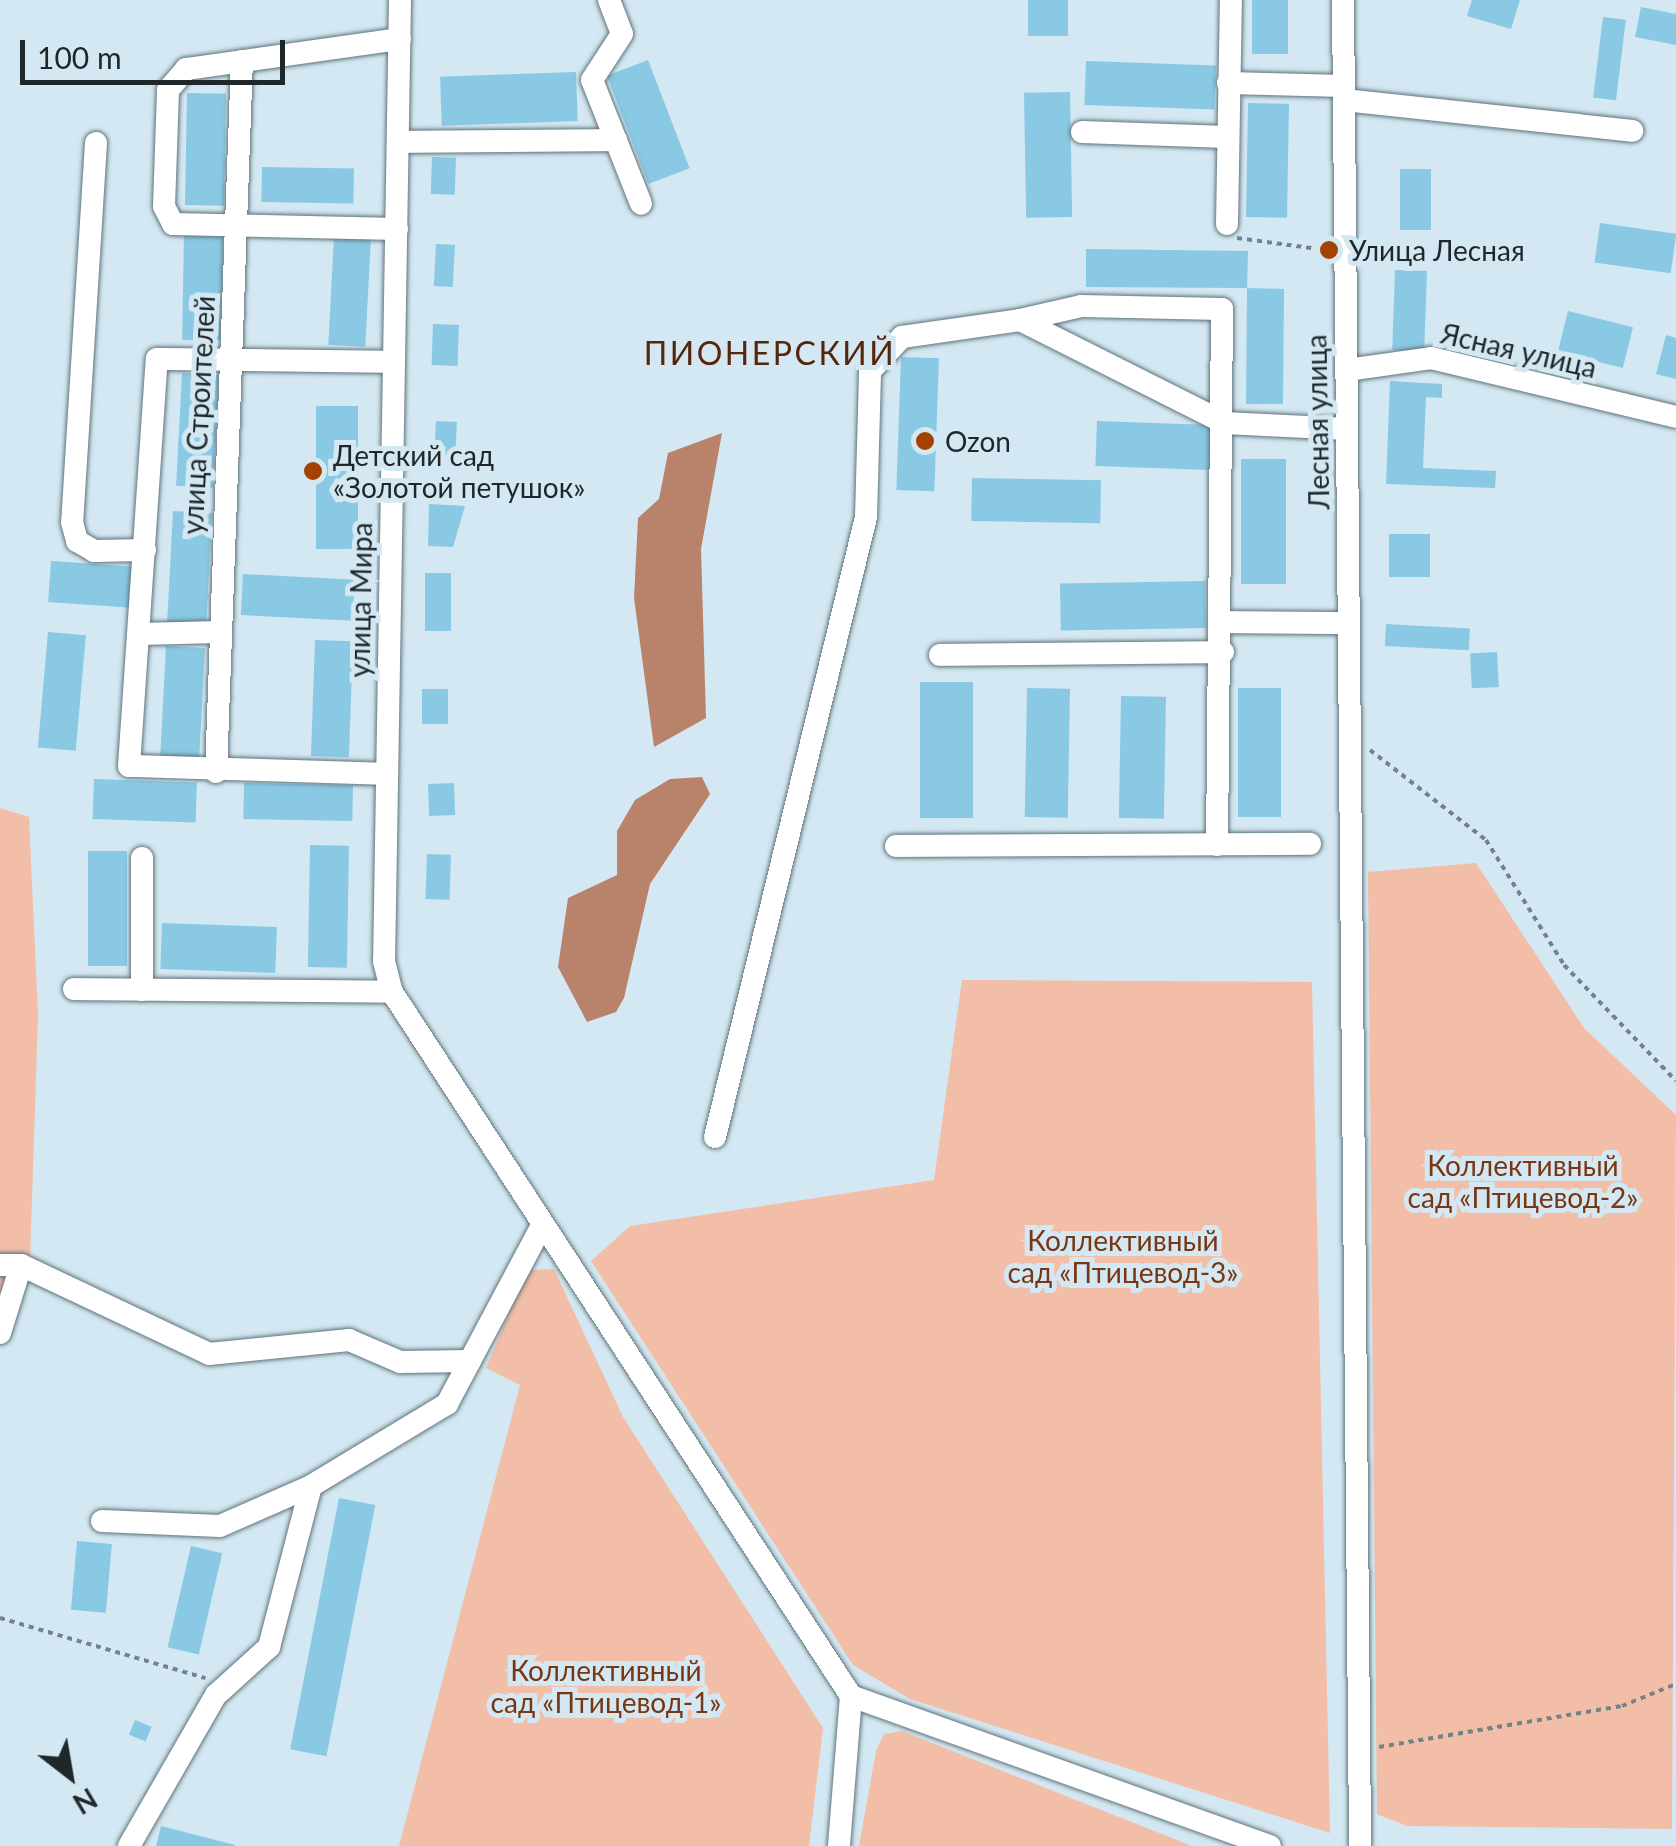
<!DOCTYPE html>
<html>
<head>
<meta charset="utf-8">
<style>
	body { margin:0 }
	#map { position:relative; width:1676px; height:1846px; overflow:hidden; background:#d3e8f2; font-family:Lato,sans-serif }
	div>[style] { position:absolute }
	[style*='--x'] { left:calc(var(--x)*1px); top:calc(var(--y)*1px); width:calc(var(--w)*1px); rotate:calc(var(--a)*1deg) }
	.green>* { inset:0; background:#f2bea8 }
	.water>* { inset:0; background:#b9836b }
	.building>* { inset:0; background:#89c9e4; transform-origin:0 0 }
	.path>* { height:4px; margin-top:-2px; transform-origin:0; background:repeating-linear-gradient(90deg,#748289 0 5px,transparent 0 10px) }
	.roads { filter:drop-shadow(0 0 2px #60737c) drop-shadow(0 0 2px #60737c) }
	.minor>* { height:22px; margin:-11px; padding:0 11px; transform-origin:11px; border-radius:11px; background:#fff }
	.dots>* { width:28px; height:28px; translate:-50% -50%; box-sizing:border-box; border:5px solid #d3e8f2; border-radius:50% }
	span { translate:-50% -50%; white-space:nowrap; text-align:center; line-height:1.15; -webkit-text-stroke:10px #d3e8f2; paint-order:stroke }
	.poi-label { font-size:28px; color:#1f272a }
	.left { translate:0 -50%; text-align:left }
	.street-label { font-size:28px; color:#1f272a }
	.park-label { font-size:28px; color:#793612 }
	.quarter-label { font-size:32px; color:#55250c; letter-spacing:2.5px }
	.north { position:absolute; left:20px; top:1726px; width:100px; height:100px; -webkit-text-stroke:8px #d3e8f2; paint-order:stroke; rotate:149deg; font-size:28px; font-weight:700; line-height:40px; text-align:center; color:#1f272a }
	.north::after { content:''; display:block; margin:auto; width:35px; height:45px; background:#1f272a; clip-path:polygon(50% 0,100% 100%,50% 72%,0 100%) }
	.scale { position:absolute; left:20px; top:40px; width:265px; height:45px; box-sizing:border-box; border:5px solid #1f272a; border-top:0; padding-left:12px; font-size:30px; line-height:35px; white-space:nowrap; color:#1f272a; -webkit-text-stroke:8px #d3e8f2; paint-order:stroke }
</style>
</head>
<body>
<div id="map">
	<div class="green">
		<div style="clip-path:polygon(0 808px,29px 817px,38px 1015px,30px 1261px,0 1333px)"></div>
		<div style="clip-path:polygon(1476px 863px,1584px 1028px,1676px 1115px,1672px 1829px,1407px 1826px,1377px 1814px,1368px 872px)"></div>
		<div style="clip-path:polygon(962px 980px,1312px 982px,1330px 1833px,910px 1699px,853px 1665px,591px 1261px,630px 1226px,934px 1180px)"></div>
		<div style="clip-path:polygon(554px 1269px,623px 1417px,823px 1728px,809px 1846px,399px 1846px,520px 1385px,486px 1368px,527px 1270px)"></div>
		<div style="clip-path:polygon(902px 1731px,1192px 1846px,859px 1846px,876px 1751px,884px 1734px)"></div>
	</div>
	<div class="water">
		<div style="clip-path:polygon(722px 433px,701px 549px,706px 718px,654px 747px,634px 598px,638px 518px,659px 499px,668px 453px)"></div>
		<div style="clip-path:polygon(702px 777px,710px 794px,650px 884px,624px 998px,616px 1012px,587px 1022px,558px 967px,568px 898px,617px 875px,617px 831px,635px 800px,670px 779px)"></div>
	</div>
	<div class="building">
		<div style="left:1028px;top:0;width:40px;height:36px"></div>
		<div style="left:1252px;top:0;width:36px;height:54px"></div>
		<div style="clip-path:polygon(1472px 0,1520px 0,1511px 29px,1467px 16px)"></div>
		<div style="clip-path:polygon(1641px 7px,1676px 14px,1676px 45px,1635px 37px)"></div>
		<div style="left:1603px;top:17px;width:23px;height:81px;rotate:7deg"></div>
		<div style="left:648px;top:60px;width:116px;height:44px;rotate:69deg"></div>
		<div style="left:1086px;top:61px;width:130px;height:44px;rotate:2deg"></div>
		<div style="left:576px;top:72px;width:49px;height:136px;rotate:88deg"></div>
		<div style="left:1070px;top:92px;width:125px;height:46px;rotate:89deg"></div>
		<div style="left:187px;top:93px;width:39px;height:112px;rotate:1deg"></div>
		<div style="left:1248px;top:103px;width:41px;height:114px;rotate:1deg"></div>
		<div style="left:432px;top:157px;width:24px;height:37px;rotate:2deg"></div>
		<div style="left:262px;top:167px;width:92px;height:35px;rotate:1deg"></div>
		<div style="left:1431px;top:169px;width:61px;height:31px;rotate:90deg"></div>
		<div style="left:1600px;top:223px;width:77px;height:40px;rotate:8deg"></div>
		<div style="left:184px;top:233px;width:39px;height:107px;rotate:1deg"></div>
		<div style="left:334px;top:236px;width:37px;height:109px;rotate:3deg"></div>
		<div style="left:436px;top:244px;width:19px;height:42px;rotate:3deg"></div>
		<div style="clip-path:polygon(1086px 249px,1248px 251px,1247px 288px,1284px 289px,1283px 404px,1246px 404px,1247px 288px,1086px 287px)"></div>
		<div style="left:1395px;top:270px;width:32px;height:80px;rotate:2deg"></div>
		<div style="left:1568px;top:311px;width:67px;height:42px;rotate:14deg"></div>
		<div style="left:433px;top:324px;width:26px;height:41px;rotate:2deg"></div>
		<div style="clip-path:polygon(1666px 335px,1676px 338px,1676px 379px,1656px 374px)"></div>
		<div style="left:901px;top:357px;width:38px;height:133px;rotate:2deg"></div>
		<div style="left:182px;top:373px;width:37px;height:113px;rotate:3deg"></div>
		<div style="clip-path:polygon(1390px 381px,1442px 384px,1442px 398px,1426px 397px,1423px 468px,1496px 471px,1495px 488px,1386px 484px)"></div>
		<div style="left:316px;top:406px;width:42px;height:143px"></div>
		<div style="left:436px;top:421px;width:21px;height:34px;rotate:3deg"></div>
		<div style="left:1097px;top:421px;width:114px;height:45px;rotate:2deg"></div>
		<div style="left:1286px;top:459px;width:125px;height:45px;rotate:90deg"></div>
		<div style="left:972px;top:478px;width:129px;height:43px;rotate:1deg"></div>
		<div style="clip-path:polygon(429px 504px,465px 506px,453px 547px,428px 546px)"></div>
		<div style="left:173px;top:511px;width:39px;height:112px;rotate:3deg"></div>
		<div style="left:1389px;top:534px;width:41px;height:43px"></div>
		<div style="left:51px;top:561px;width:84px;height:41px;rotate:4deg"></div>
		<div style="left:425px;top:573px;width:26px;height:58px"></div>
		<div style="left:243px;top:574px;width:112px;height:41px;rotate:3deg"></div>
		<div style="left:1205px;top:581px;width:47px;height:145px;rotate:89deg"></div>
		<div style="left:1386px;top:624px;width:84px;height:22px;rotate:3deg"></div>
		<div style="left:48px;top:632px;width:38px;height:116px;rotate:5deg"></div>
		<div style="left:315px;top:640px;width:38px;height:116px;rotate:2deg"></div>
		<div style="left:166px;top:646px;width:39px;height:112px;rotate:3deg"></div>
		<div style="left:1497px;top:652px;width:35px;height:27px;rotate:87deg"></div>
		<div style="left:920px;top:682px;width:53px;height:136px"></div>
		<div style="left:1027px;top:688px;width:43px;height:129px;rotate:1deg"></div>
		<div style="left:1281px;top:688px;width:129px;height:43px;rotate:90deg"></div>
		<div style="left:422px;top:689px;width:26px;height:35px"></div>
		<div style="left:1121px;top:696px;width:45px;height:122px;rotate:1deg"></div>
		<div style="left:94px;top:779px;width:103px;height:40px;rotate:2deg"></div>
		<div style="left:244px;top:783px;width:109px;height:36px;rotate:1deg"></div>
		<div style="left:454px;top:783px;width:32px;height:26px;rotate:88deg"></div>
		<div style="left:310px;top:845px;width:39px;height:122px;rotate:1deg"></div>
		<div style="left:88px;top:851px;width:39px;height:115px"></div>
		<div style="left:427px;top:854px;width:24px;height:45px;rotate:2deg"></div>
		<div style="left:162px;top:923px;width:115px;height:46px;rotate:2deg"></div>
		<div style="left:339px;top:1498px;width:37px;height:256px;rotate:11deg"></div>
		<div style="left:77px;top:1541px;width:35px;height:69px;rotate:5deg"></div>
		<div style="left:191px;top:1546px;width:32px;height:104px;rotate:13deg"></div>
		<div style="left:135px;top:1720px;width:18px;height:16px;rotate:22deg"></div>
		<div style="clip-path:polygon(161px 1826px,235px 1845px,235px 1846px,156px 1846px)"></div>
	</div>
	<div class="path">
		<div style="--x:1237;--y:238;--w:90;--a:7.7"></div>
		<div style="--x:1370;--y:750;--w:147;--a:37.8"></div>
		<div style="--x:1486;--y:840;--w:147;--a:58"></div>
		<div style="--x:1564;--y:965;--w:161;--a:46"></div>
		<div style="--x:0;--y:1618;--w:214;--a:16.3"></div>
		<div style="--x:1379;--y:1747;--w:246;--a:-9.6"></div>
		<div style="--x:1622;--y:1706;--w:58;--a:-22.2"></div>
	</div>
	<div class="roads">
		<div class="minor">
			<div style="--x:400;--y:0;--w:961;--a:90.95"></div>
			<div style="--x:384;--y:961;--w:32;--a:76"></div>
			<div style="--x:392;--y:992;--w:840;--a:56.9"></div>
			<div style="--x:851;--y:1696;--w:150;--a:94.6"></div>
			<div style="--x:609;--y:0;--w:36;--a:69"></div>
			<div style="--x:622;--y:34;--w:55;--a:123.1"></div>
			<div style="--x:592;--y:80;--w:133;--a:68.4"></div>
			<div style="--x:1343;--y:0;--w:1846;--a:89.47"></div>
			<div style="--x:1228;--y:83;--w:116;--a:1.5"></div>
			<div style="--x:1344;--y:100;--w:290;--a:6.1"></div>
			<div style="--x:1082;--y:132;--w:145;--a:2"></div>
			<div style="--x:398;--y:142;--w:218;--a:-0.5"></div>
			<div style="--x:96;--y:143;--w:380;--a:93.6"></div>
			<div style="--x:72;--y:522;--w:20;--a:75"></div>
			<div style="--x:77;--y:541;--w:20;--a:30"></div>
			<div style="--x:94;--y:551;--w:51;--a:-1.1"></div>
			<div style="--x:1227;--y:224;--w:224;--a:-89"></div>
			<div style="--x:397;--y:229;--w:224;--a:-178.7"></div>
			<div style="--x:173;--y:224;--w:20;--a:-117"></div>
			<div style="--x:164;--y:206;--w:116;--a:-88"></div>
			<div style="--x:168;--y:90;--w:28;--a:-49"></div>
			<div style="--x:186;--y:69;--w:216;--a:-8"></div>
			<div style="--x:1020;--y:320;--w:63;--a:-12.9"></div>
			<div style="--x:1081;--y:306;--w:141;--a:1.2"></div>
			<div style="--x:1222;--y:309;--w:536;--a:90.53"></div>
			<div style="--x:1347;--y:370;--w:85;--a:-8.1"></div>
			<div style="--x:1431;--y:358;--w:252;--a:13.5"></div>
			<div style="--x:1224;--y:622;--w:125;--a:0.5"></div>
			<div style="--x:140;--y:634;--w:78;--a:-1.5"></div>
			<div style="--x:940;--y:655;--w:283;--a:-0.6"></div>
			<div style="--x:216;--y:772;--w:711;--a:-87.91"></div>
			<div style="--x:387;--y:774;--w:258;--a:-178.2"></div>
			<div style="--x:129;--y:766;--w:408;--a:-86.1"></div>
			<div style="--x:157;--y:359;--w:237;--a:0.7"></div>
			<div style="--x:896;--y:846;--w:414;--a:-0.3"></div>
			<div style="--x:142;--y:858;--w:132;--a:90"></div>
			<div style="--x:74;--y:989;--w:318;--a:0.5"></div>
			<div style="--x:715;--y:1137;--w:638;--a:-76.31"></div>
			<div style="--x:866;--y:517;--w:146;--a:-88.4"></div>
			<div style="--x:870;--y:371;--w:47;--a:-46.7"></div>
			<div style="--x:902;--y:337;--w:119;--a:-8.2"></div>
			<div style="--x:1020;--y:320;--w:229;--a:26.7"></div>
			<div style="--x:1225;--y:423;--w:122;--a:2.8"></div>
			<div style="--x:0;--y:1265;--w:21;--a:0"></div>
			<div style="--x:21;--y:1265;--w:208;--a:25.3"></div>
			<div style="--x:209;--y:1354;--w:141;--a:-5.7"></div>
			<div style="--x:349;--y:1340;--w:56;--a:23.3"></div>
			<div style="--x:400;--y:1362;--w:70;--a:-0.8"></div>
			<div style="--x:0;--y:1333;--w:71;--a:-72.8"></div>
			<div style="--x:102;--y:1521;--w:118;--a:2.4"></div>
			<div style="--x:220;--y:1526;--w:99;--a:-23.7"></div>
			<div style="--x:851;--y:1696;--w:445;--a:19.7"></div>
			<div style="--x:129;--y:1846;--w:174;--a:-60.1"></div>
			<div style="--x:216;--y:1695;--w:72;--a:-42.2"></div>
			<div style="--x:269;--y:1647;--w:166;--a:-75.4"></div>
			<div style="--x:311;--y:1486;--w:159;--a:-31.1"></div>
			<div style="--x:447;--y:1404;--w:203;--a:-62"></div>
		</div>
	</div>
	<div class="dots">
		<div style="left:1329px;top:250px;background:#a34200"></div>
		<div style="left:925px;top:441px;background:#a34200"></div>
		<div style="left:313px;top:471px;background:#a34200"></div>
	</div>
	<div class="poi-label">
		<span class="left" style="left:1349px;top:250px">Улица Лесная</span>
		<span class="left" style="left:945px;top:441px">Ozon</span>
		<span class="left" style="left:333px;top:471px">Детский сад<br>«Золотой петушок»</span>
	</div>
	<div class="street-label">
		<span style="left:1519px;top:350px;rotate:13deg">Ясная улица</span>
		<span style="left:198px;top:415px;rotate:-87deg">улица Строителей</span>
		<span style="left:1317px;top:422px;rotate:-91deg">Лесная улица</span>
		<span style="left:360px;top:600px;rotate:-89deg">улица Мира</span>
	</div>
	<div class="park-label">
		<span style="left:1523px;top:1181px">Коллективный<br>сад «Птицевод-2»</span>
		<span style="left:1123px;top:1256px">Коллективный<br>сад «Птицевод-3»</span>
		<span style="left:606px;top:1686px">Коллективный<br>сад «Птицевод-1»</span>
	</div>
	<div class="quarter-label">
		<span style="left:770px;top:353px">ПИОНЕРСКИЙ</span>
	</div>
	<div class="north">N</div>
	<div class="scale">100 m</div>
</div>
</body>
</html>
